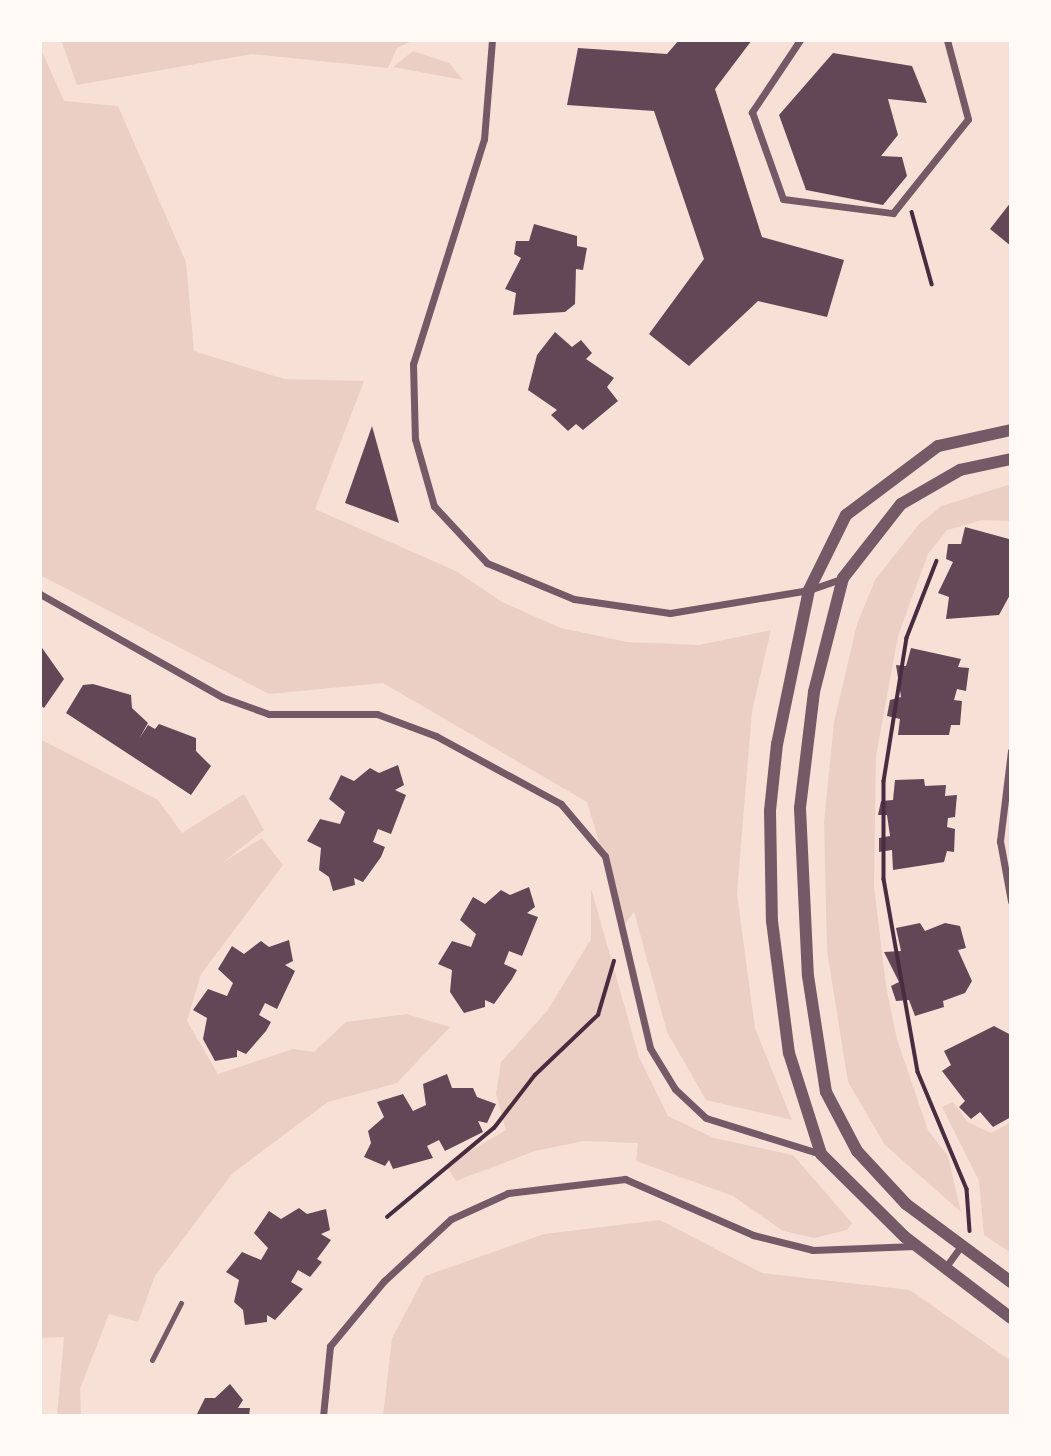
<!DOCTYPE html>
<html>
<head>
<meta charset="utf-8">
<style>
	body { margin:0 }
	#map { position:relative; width:1051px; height:1456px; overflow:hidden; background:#f7e1d7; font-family:Inter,sans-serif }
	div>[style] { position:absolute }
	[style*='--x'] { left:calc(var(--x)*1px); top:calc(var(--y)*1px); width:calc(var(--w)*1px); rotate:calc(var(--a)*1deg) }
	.green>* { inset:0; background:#ebcfc5 }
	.building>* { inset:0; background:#644757 }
	.path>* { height:3.5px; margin:-1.75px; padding:0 1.75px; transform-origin:1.75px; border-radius:1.75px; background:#4a2c40 }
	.service>* { height:5px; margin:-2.5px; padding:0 2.5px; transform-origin:2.5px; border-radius:2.5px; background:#755966 }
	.minor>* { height:7px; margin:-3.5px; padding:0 3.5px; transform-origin:3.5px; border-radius:3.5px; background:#755966 }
	.tertiary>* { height:12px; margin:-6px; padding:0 6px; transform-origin:6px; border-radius:6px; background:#755966 }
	span { translate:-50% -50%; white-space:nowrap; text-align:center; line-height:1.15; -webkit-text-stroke:5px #fffaf5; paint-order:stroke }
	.frame { position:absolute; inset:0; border:42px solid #fffaf5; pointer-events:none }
</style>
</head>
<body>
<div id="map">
	<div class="green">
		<div style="clip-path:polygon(61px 40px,412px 40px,412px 41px,397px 48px,388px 68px,252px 54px,77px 85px)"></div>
		<div style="clip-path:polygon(40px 47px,64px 101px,118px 106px,186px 262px,194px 351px,284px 379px,364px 381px,315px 509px,456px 571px,502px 602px,561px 628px,627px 642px,699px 645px,771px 630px,752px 711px,737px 894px,755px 1028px,792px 1120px,706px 1100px,667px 1032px,634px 912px,624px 925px,587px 802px,383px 683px,269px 694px,40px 575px)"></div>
		<div style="clip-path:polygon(413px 51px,449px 63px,463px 80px,393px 67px)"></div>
		<div style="clip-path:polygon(1011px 484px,1011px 521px,982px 520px,947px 530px,928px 554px,898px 636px,876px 756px,874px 886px,886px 986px,897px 1039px,928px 1130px,948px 1156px,961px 1212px,885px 1145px,848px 1082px,827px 951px,824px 822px,834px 722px,857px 624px,875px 580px,919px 524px,942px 506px)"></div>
		<div style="clip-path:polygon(40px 739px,158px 800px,182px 833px,244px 794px,264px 830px,222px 863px,262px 838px,283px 865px,201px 974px,187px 1021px,218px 1074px,293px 1049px,314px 1052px,346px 1022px,407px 1014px,450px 1027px,397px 1083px,328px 1102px,233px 1173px,155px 1276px,138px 1322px,109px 1314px,80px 1389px,81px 1416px,57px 1416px,64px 1337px,40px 1338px)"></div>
		<div style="clip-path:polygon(591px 888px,639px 1057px,668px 1116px,714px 1138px,793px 1155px,852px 1223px,847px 1230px,814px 1238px,783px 1231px,733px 1196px,636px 1161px,638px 1143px,584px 1141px,535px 1151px,456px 1181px,446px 1165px,506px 1130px,496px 1094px,501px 1062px,547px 1011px,591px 939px)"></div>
		<div style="clip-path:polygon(953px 1102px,968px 1122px,991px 1133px,1011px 1122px,1011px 1253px,984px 1235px,979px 1181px,942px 1107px)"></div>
		<div style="clip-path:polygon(660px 1220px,762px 1273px,910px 1290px,1011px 1361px,1011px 1416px,383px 1416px,392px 1338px,425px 1276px,544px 1234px)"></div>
	</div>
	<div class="building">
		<div style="clip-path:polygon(679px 40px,752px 40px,715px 89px,762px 237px,844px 260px,827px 317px,758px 301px,689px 366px,649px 334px,704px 259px,654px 111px,567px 105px,578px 48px,667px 54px)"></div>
		<div style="clip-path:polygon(833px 53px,912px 66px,927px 103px,888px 99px,898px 135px,881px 156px,902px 157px,907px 176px,883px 205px,806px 190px,779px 115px)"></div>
		<div style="clip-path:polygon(1011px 202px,1011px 246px,990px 229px)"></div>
		<div style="clip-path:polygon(534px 224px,577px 236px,577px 246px,587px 248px,583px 270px,576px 269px,575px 304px,565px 312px,513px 315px,516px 293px,505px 289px,521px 258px,514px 254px,516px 241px,529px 241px)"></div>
		<div style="clip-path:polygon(555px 332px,572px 347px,581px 340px,592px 353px,586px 359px,614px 378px,607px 387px,618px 401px,583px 430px,576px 424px,568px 431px,551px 415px,557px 410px,528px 390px,537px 355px)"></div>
		<div style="clip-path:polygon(372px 426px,399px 523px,345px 503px)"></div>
		<div style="clip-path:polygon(965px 527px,1009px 539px,1011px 593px,999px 615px,946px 619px,949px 597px,938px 593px,953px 562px,946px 559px,948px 544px,961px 544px)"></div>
		<div style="clip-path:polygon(40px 645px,64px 679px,44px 708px,40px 705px)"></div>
		<div style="clip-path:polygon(911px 648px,961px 659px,958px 667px,969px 668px,966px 691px,957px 689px,954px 700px,962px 701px,960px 725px,951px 725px,949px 735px,898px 735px,900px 719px,887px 716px,890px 700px,901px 697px,896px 665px,906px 666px)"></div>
		<div style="clip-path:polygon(93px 684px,131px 695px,132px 708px,148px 723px,139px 739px,148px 725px,155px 729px,159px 724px,196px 738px,196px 751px,211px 766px,191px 795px,66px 713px,83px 685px)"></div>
		<div style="clip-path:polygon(398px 765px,404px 785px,395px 790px,406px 795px,391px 834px,378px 829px,373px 842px,385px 847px,381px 857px,363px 882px,354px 878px,355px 885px,333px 891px,329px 877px,319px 870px,321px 848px,307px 841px,320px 819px,340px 824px,345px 812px,329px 799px,341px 775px,354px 781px,370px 768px,379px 773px)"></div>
		<div style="clip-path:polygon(924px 779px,925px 786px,946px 785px,945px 796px,957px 795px,955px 817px,948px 818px,947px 827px,955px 829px,954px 852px,947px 851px,944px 862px,893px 870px,892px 850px,879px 852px,879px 838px,890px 836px,887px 815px,878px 815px,881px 801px,893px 800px,895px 780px)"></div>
		<div style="clip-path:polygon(529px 887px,535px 907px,527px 913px,538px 917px,522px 956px,509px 951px,504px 964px,517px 970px,512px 979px,494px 1004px,485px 1000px,485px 1007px,464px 1013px,450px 992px,452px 970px,438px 964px,452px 941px,471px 947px,476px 934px,460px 920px,473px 897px,485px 904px,501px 890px,510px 895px)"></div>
		<div style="clip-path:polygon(920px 923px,925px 931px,945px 923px,960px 926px,966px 948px,958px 950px,972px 981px,965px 993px,943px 1001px,944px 1007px,915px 1016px,909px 1000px,896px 1001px,891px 986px,899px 982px,884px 952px,901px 951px,896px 928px)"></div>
		<div style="clip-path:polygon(289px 940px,293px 961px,285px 965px,295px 971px,277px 1009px,265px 1003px,259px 1015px,271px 1022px,266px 1031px,246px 1054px,237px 1050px,237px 1057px,215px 1061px,203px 1039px,207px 1018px,193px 1010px,208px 989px,227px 996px,233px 983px,218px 969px,232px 946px,244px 954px,261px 941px,269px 947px)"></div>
		<div style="clip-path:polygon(994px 1026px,1011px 1035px,1011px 1117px,993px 1127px,980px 1112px,971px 1119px,959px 1107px,965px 1101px,942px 1071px,951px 1065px,944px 1051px)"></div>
		<div style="clip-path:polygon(447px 1074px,452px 1088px,473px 1088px,477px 1097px,496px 1104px,487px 1123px,478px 1121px,483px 1132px,445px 1151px,439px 1140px,427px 1146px,433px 1158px,393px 1169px,389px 1160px,385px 1166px,364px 1157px,371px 1143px,368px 1131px,384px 1117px,377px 1102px,403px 1094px,413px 1111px,426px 1105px,423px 1084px)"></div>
		<div style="clip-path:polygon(299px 1208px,307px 1214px,326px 1209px,330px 1230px,321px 1234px,331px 1240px,317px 1259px,322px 1262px,310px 1277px,298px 1270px,291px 1282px,303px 1289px,275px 1320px,267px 1315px,267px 1322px,245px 1325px,243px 1310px,234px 1302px,239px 1280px,226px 1272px,242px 1252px,261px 1260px,268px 1248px,254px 1233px,269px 1211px,281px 1219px)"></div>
		<div style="clip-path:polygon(230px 1384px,243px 1400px,238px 1408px,250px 1408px,249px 1416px,196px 1416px,205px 1398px,215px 1398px)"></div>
	</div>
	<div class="path">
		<div style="--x:912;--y:212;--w:75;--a:74.5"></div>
		<div style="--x:937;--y:561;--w:83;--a:111.3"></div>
		<div style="--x:907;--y:638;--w:145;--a:99.1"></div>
		<div style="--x:884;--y:781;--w:98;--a:90"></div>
		<div style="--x:884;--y:879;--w:196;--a:80"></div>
		<div style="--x:918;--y:1072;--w:127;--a:67.3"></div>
		<div style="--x:967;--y:1189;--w:42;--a:85.9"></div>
		<div style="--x:387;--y:1217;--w:139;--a:-39.8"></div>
		<div style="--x:494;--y:1128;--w:67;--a:-52.3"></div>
		<div style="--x:535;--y:1075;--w:87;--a:-43.6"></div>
		<div style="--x:598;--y:1015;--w:56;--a:-73.5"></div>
	</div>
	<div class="service">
		<div style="--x:152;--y:1360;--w:64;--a:-63"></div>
	</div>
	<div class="minor">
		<div style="--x:492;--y:40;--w:99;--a:94.6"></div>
		<div style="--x:484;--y:139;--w:236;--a:107.5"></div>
		<div style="--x:413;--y:364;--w:75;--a:88.5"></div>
		<div style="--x:415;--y:439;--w:70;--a:74.2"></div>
		<div style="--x:434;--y:506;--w:78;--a:47.1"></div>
		<div style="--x:487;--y:563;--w:94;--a:22.5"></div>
		<div style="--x:574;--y:599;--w:97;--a:8.3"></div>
		<div style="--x:670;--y:613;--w:141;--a:-9.4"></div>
		<div style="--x:809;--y:590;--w:36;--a:-19"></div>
		<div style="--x:800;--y:40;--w:87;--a:123.7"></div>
		<div style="--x:752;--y:112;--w:92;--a:70.4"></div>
		<div style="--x:783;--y:199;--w:111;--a:7.3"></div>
		<div style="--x:893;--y:213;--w:120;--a:-51.4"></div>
		<div style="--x:968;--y:119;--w:82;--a:-104.9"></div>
		<div style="--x:40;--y:594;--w:209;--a:29.5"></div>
		<div style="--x:222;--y:697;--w:50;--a:19.9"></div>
		<div style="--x:269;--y:714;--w:108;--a:0"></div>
		<div style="--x:377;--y:714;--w:63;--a:20.4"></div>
		<div style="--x:436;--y:736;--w:142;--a:28.5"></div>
		<div style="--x:561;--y:804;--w:68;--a:49.8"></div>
		<div style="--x:605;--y:856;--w:197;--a:76.8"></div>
		<div style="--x:650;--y:1048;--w:48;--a:58.6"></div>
		<div style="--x:675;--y:1089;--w:42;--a:43.1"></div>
		<div style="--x:706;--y:1118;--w:121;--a:17.4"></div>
		<div style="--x:1011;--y:751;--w:91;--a:97"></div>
		<div style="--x:1000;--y:841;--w:61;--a:79.6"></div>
		<div style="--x:945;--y:1268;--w:26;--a:-54"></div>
		<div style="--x:323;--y:1416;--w:70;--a:-84.3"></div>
		<div style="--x:330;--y:1346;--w:85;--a:-50.3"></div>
		<div style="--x:384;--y:1281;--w:91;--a:-42.8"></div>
		<div style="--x:451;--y:1219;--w:63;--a:-24.5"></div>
		<div style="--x:508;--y:1193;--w:118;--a:-6.8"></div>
		<div style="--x:625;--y:1179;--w:140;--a:23.6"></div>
		<div style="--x:753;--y:1235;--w:62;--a:14"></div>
		<div style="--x:813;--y:1250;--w:102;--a:-2.2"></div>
	</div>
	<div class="tertiary">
		<div style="--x:1011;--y:430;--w:75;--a:167.6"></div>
		<div style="--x:938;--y:446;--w:115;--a:143.1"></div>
		<div style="--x:846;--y:515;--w:84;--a:116.3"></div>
		<div style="--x:809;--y:590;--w:157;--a:101.7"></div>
		<div style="--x:777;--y:744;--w:67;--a:96"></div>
		<div style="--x:770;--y:811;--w:110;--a:89"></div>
		<div style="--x:772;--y:921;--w:133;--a:82.7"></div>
		<div style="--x:789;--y:1053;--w:106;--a:72.4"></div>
		<div style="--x:821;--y:1154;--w:118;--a:44.7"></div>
		<div style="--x:905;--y:1237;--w:133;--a:37.4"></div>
		<div style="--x:1011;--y:459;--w:52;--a:167.8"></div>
		<div style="--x:960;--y:470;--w:68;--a:150"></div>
		<div style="--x:901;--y:504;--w:94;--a:128.1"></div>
		<div style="--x:843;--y:578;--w:118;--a:104.3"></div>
		<div style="--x:814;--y:692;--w:117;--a:96.9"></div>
		<div style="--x:800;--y:808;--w:168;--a:87.3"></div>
		<div style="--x:808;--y:976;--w:117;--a:81.2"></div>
		<div style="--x:826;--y:1092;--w:67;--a:62.3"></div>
		<div style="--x:857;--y:1151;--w:72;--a:47.2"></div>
		<div style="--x:906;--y:1204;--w:131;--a:36.6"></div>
	</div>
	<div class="frame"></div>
</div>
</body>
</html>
